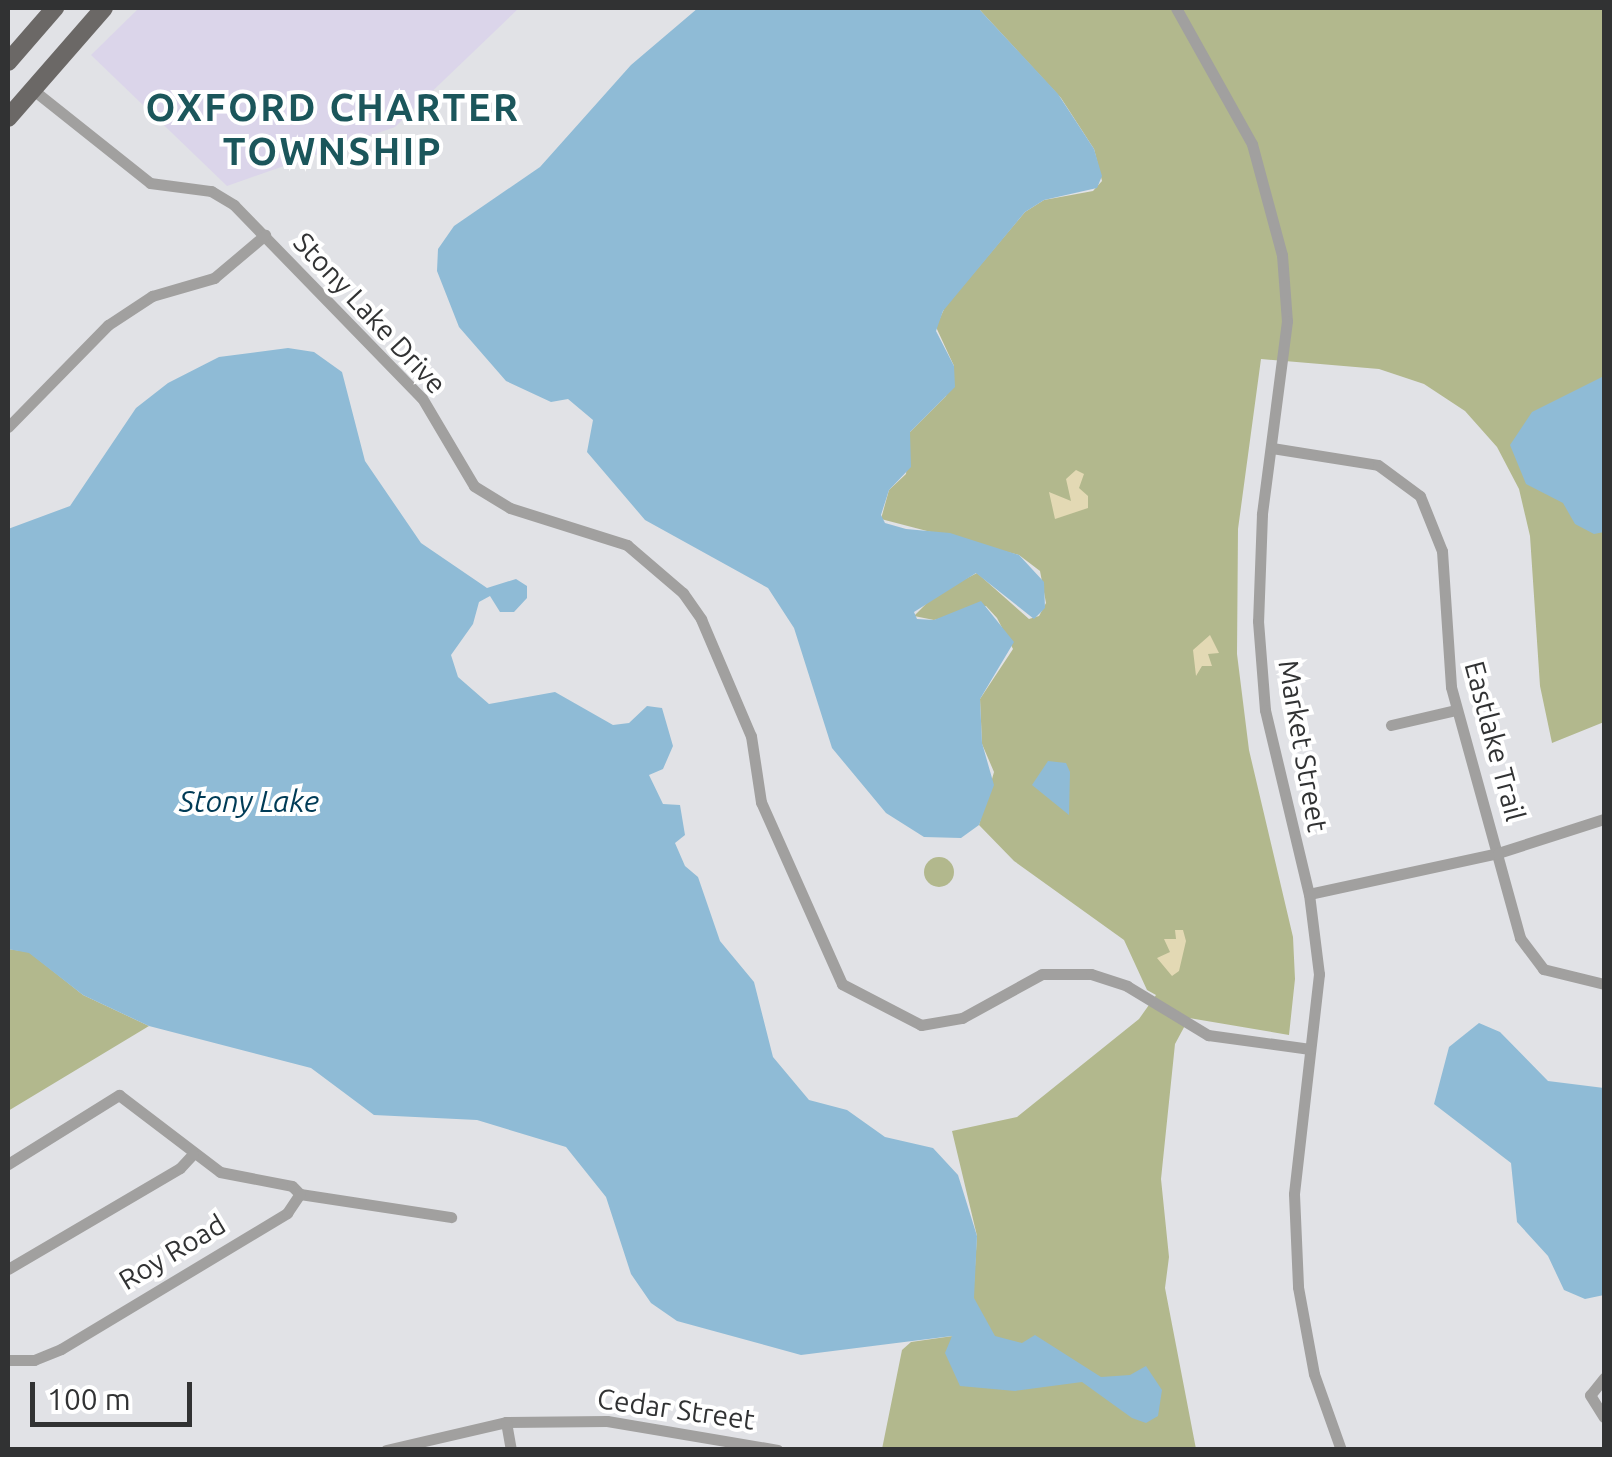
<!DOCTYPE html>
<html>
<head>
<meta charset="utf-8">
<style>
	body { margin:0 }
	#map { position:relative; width:1612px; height:1457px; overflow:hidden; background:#e1e2e6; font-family:Ubuntu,sans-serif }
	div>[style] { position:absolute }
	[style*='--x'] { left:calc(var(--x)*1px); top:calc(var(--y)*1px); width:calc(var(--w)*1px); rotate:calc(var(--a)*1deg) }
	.commercial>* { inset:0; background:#dbd5ea }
	.green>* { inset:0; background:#b2b88d }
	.round { border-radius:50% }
	.sand>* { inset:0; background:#e3d9b4 }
	.water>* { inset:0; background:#8fbbd6 }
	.street>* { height:11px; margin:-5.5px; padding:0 5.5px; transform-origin:5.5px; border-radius:5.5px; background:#a1a09f }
	.primary>* { height:18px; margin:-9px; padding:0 9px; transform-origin:9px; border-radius:9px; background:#6b6866 }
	span { translate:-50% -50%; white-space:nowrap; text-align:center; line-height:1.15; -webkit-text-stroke:8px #fff; paint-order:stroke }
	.street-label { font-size:28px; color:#313233 }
	.water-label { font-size:30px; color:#003b56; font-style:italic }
	.district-label { font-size:38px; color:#1b565b; font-weight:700; letter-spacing:2.5px }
	.frame { position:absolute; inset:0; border:10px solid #313233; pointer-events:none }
	.scale { position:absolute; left:30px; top:1382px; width:162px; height:45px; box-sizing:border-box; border:5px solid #313233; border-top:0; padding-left:12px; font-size:30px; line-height:35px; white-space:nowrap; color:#313233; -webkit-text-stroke:8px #fff; paint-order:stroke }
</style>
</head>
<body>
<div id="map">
	<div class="commercial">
		<div style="clip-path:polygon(139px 8px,519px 8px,395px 127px,227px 186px,91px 55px)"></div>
	</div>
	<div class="green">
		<div style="clip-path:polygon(978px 8px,1604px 8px,1604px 722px,1552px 743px,1540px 686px,1530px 536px,1519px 489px,1497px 447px,1465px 411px,1424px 384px,1379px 369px,1261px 359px,1238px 529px,1237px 654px,1249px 750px,1293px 937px,1295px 979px,1289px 1035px,1189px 1018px,1175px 1044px,1161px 1179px,1169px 1257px,1165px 1288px,1196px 1449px,882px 1449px,902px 1350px,911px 1342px,953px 1336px,973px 1298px,977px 1236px,952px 1131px,1017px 1117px,1139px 1019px,1156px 995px,1147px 990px,1124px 940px,1014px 861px,979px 825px,994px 772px,982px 744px,980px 699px,1013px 649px,997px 618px,986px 606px,934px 620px,914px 616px,936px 594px,977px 573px,1029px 619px,1039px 616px,1046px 603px,1040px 571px,1019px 555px,881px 519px,889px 490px,906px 474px,910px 432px,946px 396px,954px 366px,936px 327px,945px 307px,1025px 212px,1044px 200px,1093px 191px,1102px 181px,1094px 149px,1061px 98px)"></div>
		<div class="round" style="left:924px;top:857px;width:30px;height:30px"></div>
		<div style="clip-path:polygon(8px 949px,29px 952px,83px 995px,149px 1026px,8px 1111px)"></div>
	</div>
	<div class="sand">
		<div style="clip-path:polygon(1076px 470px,1084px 474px,1079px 488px,1088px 496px,1088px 508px,1055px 519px,1049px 492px,1071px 501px,1066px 479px)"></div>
		<div style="clip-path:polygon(1210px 635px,1219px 653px,1208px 654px,1212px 666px,1202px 666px,1196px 676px,1193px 650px)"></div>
		<div style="clip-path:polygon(1175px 930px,1183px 930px,1186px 941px,1179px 971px,1172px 976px,1157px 958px,1170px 952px,1164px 939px,1176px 939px)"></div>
	</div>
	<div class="water">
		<div style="clip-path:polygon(698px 8px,978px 8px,1058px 94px,1094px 149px,1102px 176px,1097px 188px,1044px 200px,1025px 212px,943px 311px,936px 331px,954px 366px,955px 387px,910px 432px,911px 467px,889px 490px,881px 515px,885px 523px,906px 529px,950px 533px,1019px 555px,1044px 582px,1045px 608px,1034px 619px,976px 573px,914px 612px,917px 619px,934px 620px,981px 601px,1014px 642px,980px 699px,982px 743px,994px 785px,979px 825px,961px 838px,924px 837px,886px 813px,832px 748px,794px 628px,768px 588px,645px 520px,587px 452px,593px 420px,568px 399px,551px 402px,506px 381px,459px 327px,437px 271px,438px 249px,454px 226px,540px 167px,631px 65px)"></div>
		<div style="clip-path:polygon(288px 348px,314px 352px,342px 372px,365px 461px,421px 543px,487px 588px,516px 579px,527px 586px,527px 598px,514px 612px,500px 612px,490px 596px,479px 602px,473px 624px,451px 655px,458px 677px,489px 704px,555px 692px,613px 725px,629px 723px,647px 706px,662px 708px,673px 746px,663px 769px,649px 775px,663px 804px,680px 805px,685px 835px,675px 843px,685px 866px,698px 877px,720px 941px,754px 982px,773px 1057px,809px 1100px,847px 1110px,885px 1137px,933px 1148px,958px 1175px,977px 1236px,974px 1298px,995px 1336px,1022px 1343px,1035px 1335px,1101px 1377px,1130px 1375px,1146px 1366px,1162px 1390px,1158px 1416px,1146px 1423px,1132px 1418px,1082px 1382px,1015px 1391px,960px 1386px,945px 1353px,952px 1336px,801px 1355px,677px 1321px,651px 1303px,631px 1274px,606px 1197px,566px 1147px,477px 1120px,374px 1115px,311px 1068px,149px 1026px,83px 995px,29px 953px,8px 949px,8px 529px,70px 506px,136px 408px,168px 383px,219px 357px)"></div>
		<div style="clip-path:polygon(1604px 376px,1604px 532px,1594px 534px,1575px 524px,1563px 503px,1526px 484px,1510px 445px,1532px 412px)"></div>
		<div style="clip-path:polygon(1048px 761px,1066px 763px,1070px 772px,1069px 815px,1032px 785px)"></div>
		<div style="clip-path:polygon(1479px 1023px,1500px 1032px,1548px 1081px,1604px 1088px,1604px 1295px,1585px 1299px,1564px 1290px,1548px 1256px,1517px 1222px,1511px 1163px,1434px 1104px,1449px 1047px)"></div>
	</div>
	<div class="street">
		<div style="--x:1176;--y:8;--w:156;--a:60.8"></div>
		<div style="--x:1252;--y:144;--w:115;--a:74.9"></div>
		<div style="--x:1282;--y:255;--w:66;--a:85.7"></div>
		<div style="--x:1287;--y:321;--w:195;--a:97.4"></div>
		<div style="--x:1262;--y:514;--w:107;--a:92.1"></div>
		<div style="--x:1258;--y:621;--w:89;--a:85.5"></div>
		<div style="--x:1265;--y:710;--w:189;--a:76.6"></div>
		<div style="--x:1309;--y:894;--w:81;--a:82.9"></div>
		<div style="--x:1319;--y:974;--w:221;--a:96.5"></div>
		<div style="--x:1294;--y:1194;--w:93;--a:87.5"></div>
		<div style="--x:1298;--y:1287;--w:88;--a:79.6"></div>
		<div style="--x:1314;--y:1374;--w:81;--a:70.4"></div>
		<div style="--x:32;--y:89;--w:151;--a:38.5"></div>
		<div style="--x:150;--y:183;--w:62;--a:7.5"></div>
		<div style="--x:211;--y:191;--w:27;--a:31"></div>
		<div style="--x:234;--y:205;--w:269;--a:45.8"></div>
		<div style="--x:422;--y:398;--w:102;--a:59.4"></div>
		<div style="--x:474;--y:486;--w:42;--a:31.4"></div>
		<div style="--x:510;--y:508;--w:123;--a:17.5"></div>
		<div style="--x:627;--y:545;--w:74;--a:40.6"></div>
		<div style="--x:683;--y:593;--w:32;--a:55"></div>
		<div style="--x:701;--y:619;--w:127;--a:66.9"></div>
		<div style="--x:751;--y:736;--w:67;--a:81.4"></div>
		<div style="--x:761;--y:802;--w:199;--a:66"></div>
		<div style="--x:842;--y:984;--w:89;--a:27.4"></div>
		<div style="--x:921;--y:1025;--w:42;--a:-9.7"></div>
		<div style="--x:962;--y:1018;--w:91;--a:-28.8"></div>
		<div style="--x:1042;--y:974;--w:49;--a:0"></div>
		<div style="--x:1091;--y:974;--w:38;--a:18"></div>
		<div style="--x:1127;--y:986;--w:95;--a:31.2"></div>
		<div style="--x:1208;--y:1035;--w:103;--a:7.8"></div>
		<div style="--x:8;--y:427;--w:143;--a:-45.6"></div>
		<div style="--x:108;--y:325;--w:53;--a:-33.4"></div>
		<div style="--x:152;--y:296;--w:65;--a:-16.2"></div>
		<div style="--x:214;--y:278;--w:67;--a:-40.1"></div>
		<div style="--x:1272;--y:448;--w:107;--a:9.1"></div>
		<div style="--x:1378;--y:465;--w:52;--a:36.4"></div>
		<div style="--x:1420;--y:496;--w:59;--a:68.2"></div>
		<div style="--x:1442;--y:551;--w:136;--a:86.2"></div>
		<div style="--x:1451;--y:687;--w:260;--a:74.6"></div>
		<div style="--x:1520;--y:938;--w:39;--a:53"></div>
		<div style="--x:1543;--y:969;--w:63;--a:13.8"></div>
		<div style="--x:1391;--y:725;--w:67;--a:-13"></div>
		<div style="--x:1309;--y:894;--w:193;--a:-12.2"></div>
		<div style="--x:1498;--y:853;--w:111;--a:-17.8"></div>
		<div style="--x:8;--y:1164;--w:131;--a:-31.9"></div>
		<div style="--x:119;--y:1095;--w:127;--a:37.3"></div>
		<div style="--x:220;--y:1172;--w:73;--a:11"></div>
		<div style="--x:292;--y:1186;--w:11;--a:45"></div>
		<div style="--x:300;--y:1194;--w:153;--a:8.7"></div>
		<div style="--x:8;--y:1269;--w:199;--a:-30.4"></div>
		<div style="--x:180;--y:1168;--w:19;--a:-47"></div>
		<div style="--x:8;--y:1360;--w:26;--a:0"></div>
		<div style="--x:34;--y:1360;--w:29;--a:-22"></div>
		<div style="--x:61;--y:1349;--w:264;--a:-31"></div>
		<div style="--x:287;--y:1213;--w:23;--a:-56"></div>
		<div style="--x:1604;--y:1378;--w:22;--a:129"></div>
		<div style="--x:1590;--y:1395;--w:26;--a:58"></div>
		<div style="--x:506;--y:1422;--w:101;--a:-0.6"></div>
		<div style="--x:607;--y:1421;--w:173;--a:9.6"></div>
		<div style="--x:386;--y:1450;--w:123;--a:-13.1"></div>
		<div style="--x:506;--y:1422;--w:28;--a:80"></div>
	</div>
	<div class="primary">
		<div style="--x:8;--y:62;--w:72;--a:-49"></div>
		<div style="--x:8;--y:118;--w:146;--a:-48.9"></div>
	</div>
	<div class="street-label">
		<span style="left:370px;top:313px;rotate:47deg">Stony Lake Drive</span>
		<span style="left:1495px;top:741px;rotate:75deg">Eastlake Trail</span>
		<span style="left:1303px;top:746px;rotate:80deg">Market Street</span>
		<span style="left:172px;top:1252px;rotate:-31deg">Roy Road</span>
		<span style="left:676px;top:1409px;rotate:8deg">Cedar Street</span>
	</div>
	<div class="water-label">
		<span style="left:249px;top:801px">Stony Lake</span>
	</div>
	<div class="district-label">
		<span style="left:333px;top:130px">OXFORD CHARTER<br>TOWNSHIP</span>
	</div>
	<div class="frame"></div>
	<div class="scale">100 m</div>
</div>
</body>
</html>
